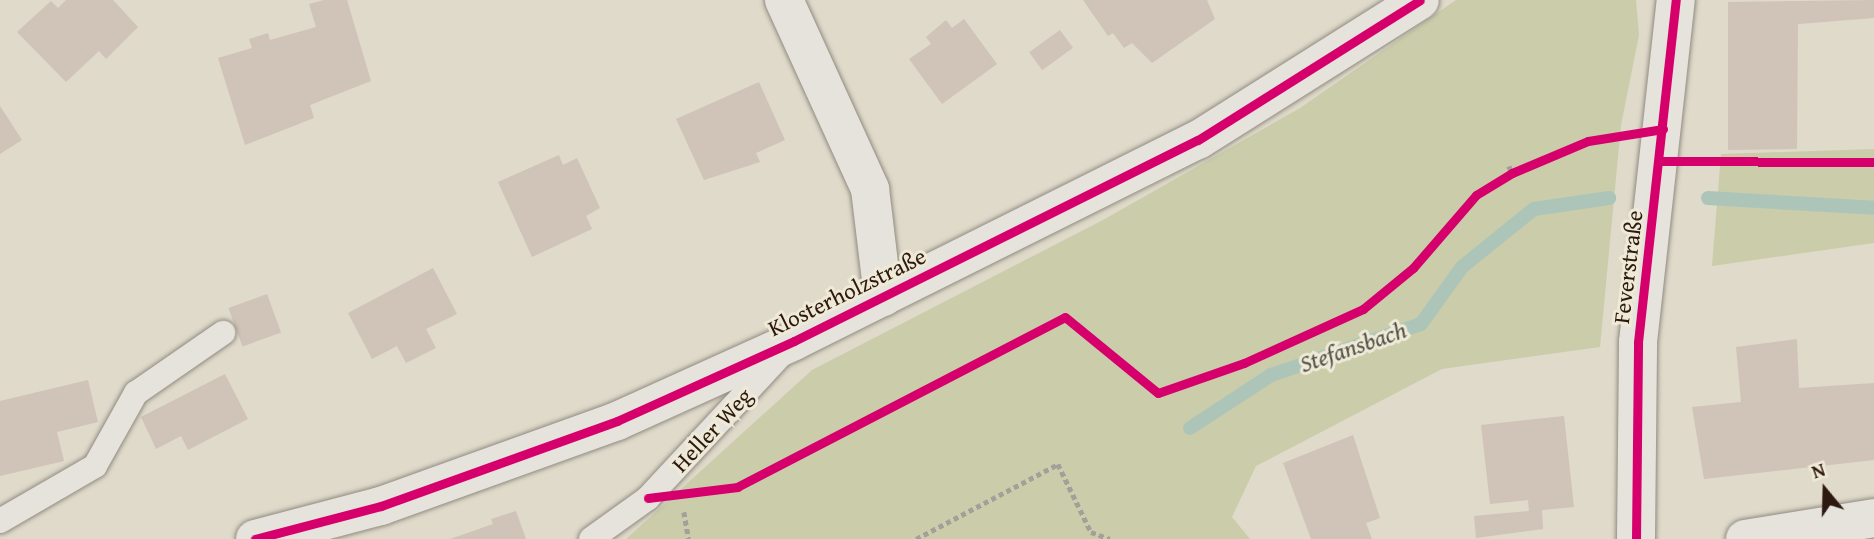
<!DOCTYPE html>
<html>
<head>
<meta charset="utf-8">
<style>
	body { margin:0 }
	#map { position:relative; width:1874px; height:539px; overflow:hidden; background:#dfdaca; font-family:"Gentium Book Plus",serif }
	div>[style] { position:absolute }
	[style*='--x'] { left:calc(var(--x)*1px); top:calc(var(--y)*1px); width:calc(var(--w)*1px); rotate:calc(var(--a)*1deg) }
	.green>* { inset:0; background:#caccaa }
	.stream>* { height:14px; margin:-7px; padding:0 7px; transform-origin:7px; border-radius:7px; background:#adc5b9 }
	.building>* { inset:0; background:#d0c3b7; transform-origin:0 0 }
	.path>* { height:4.5px; margin-top:-2.25px; transform-origin:0; background:repeating-linear-gradient(90deg,#a49f98 0 5px,transparent 0 8.5px) }
	.roads { filter:drop-shadow(0 0 2px #918b81) drop-shadow(0 0 2px #918b81) }
	.lane>* { height:24px; margin:-12px; padding:0 12px; transform-origin:12px; border-radius:12px; background:#e6e3dc }
	.street>* { height:38px; margin:-19px; padding:0 19px; transform-origin:19px; border-radius:19px; background:#e6e3dc }
	.cycleway>* { height:9px; margin:-4.5px; padding:0 4.5px; transform-origin:4.5px; border-radius:4.5px; background:#d6006c }
	span { translate:-50% -50%; white-space:nowrap; text-align:center; line-height:1.15; -webkit-text-stroke:6px #efead7; paint-order:stroke }
	.street-label { font-size:23px; color:#2d190f }
	.water-label { font-size:24px; color:#525248; font-style:italic }
	.north { position:absolute; left:1790px; top:455px; width:70px; height:70px; -webkit-text-stroke:5px #efead7; paint-order:stroke; rotate:341deg; font-size:19px; font-weight:700; line-height:28px; text-align:center; color:#2d190f }
	.north::after { content:''; display:block; margin:auto; width:24px; height:32px; background:#2d190f; clip-path:polygon(50% 0,100% 100%,50% 72%,0 100%) }
</style>
</head>
<body>
<div id="map">
	<div class="green">
		<div style="clip-path:polygon(1456px 0,1636px 0,1639px 35px,1621px 125px,1600px 347px,1442px 369px,1256px 466px,1232px 517px,1250px 539px,626px 539px,812px 370px,1103px 220px,1300px 108px)"></div>
		<div style="clip-path:polygon(1874px 149px,1874px 243px,1712px 266px,1721px 154px)"></div>
	</div>
	<div class="stream">
		<div style="--x:1708;--y:198;--w:166;--a:3.4"></div>
		<div style="--x:1190;--y:428;--w:97;--a:-33.2"></div>
		<div style="--x:1271;--y:375;--w:158;--a:-18.8"></div>
		<div style="--x:1421;--y:324;--w:70;--a:-54.3"></div>
		<div style="--x:1462;--y:267;--w:92;--a:-38.9"></div>
		<div style="--x:1534;--y:209;--w:76;--a:-8.3"></div>
	</div>
	<div class="building">
		<div style="clip-path:polygon(66px 0,113px 0,138px 27px,106px 59px,99px 51px,66px 82px,17px 32px,51px 1px,58px 8px)"></div>
		<div style="clip-path:polygon(324px 0,347px 0,371px 81px,310px 105px,314px 118px,245px 145px,218px 58px,252px 48px,249px 39px,268px 33px,270px 40px,316px 27px,309px 4px)"></div>
		<div style="clip-path:polygon(1083px 0,1207px 0,1215px 19px,1152px 63px,1132px 43px,1124px 48px,1113px 33px,1108px 36px)"></div>
		<div style="clip-path:polygon(1874px 0,1874px 18px,1798px 24px,1797px 149px,1728px 150px,1728px 2px)"></div>
		<div style="clip-path:polygon(964px 19px,997px 64px,942px 104px,909px 59px,931px 44px,926px 37px,946px 20px,952px 28px)"></div>
		<div style="left:1060px;top:30px;width:22px;height:38px;rotate:54deg"></div>
		<div style="clip-path:polygon(759px 82px,785px 140px,756px 153px,760px 162px,704px 180px,676px 119px)"></div>
		<div style="clip-path:polygon(0 106px,22px 140px,0 154px)"></div>
		<div style="clip-path:polygon(559px 155px,563px 165px,577px 158px,600px 208px,586px 216px,592px 229px,532px 257px,498px 182px)"></div>
		<div style="clip-path:polygon(433px 268px,457px 314px,426px 329px,436px 348px,406px 363px,397px 346px,372px 359px,348px 313px)"></div>
		<div style="left:267px;top:294px;width:41px;height:41px;rotate:70deg"></div>
		<div style="clip-path:polygon(1797px 339px,1799px 388px,1874px 383px,1874px 460px,1704px 479px,1692px 407px,1741px 402px,1736px 347px)"></div>
		<div style="clip-path:polygon(225px 374px,248px 419px,188px 450px,181px 436px,156px 449px,141px 417px)"></div>
		<div style="clip-path:polygon(88px 380px,98px 422px,57px 432px,64px 461px,0 476px,0 401px)"></div>
		<div style="clip-path:polygon(1564px 416px,1574px 507px,1542px 510px,1543px 529px,1476px 538px,1474px 516px,1529px 511px,1528px 500px,1490px 504px,1481px 425px)"></div>
		<div style="clip-path:polygon(1353px 435px,1380px 518px,1366px 523px,1372px 539px,1311px 539px,1283px 463px)"></div>
		<div style="clip-path:polygon(516px 511px,526px 539px,450px 539px,493px 524px,491px 519px)"></div>
	</div>
	<div class="path">
		<div style="--x:1509;--y:166;--w:8;--a:67"></div>
		<div style="--x:684;--y:512;--w:27;--a:80"></div>
		<div style="--x:916;--y:539;--w:161;--a:-27.8"></div>
		<div style="--x:1058;--y:464;--w:76;--a:64.1"></div>
		<div style="--x:1091;--y:532;--w:20;--a:20"></div>
	</div>
	<div class="roads">
		<div class="lane">
			<div style="--x:0;--y:521;--w:110;--a:-30.1"></div>
			<div style="--x:95;--y:466;--w:84;--a:-60.7"></div>
			<div style="--x:136;--y:393;--w:106;--a:-34.6"></div>
			<div style="--x:591;--y:539;--w:70;--a:-35.7"></div>
			<div style="--x:648;--y:498;--w:197;--a:-47.1"></div>
		</div>
		<div class="street">
			<div style="--x:784;--y:0;--w:208;--a:65.5"></div>
			<div style="--x:870;--y:189;--w:109;--a:83.1"></div>
			<div style="--x:255;--y:539;--w:130;--a:-14.7"></div>
			<div style="--x:381;--y:506;--w:251;--a:-19.8"></div>
			<div style="--x:617;--y:421;--w:194;--a:-24.3"></div>
			<div style="--x:794;--y:341;--w:451;--a:-26.5"></div>
			<div style="--x:1198;--y:140;--w:262;--a:-32.2"></div>
			<div style="--x:1636;--y:539;--w:197;--a:-89.4"></div>
			<div style="--x:1638;--y:342;--w:344;--a:-83.7"></div>
			<div style="--x:1745;--y:539;--w:131;--a:-9.2"></div>
		</div>
	</div>
	<div class="cycleway">
		<div style="--x:1660;--y:161;--w:214;--a:0.3"></div>
		<div style="--x:648;--y:498;--w:90;--a:-7"></div>
		<div style="--x:737;--y:487;--w:369;--a:-27.4"></div>
		<div style="--x:1065;--y:317;--w:120;--a:39.3"></div>
		<div style="--x:1158;--y:393;--w:91;--a:-19.2"></div>
		<div style="--x:1244;--y:363;--w:131;--a:-24.4"></div>
		<div style="--x:1363;--y:309;--w:65;--a:-39.4"></div>
		<div style="--x:1413;--y:268;--w:96;--a:-49.2"></div>
		<div style="--x:1476;--y:195;--w:42;--a:-31.4"></div>
		<div style="--x:1512;--y:173;--w:82;--a:-22.8"></div>
		<div style="--x:1588;--y:141;--w:76;--a:-9.1"></div>
		<div style="--x:255;--y:539;--w:130;--a:-14.7"></div>
		<div style="--x:381;--y:506;--w:251;--a:-19.8"></div>
		<div style="--x:617;--y:421;--w:194;--a:-24.3"></div>
		<div style="--x:794;--y:341;--w:451;--a:-26.5"></div>
		<div style="--x:1198;--y:140;--w:262;--a:-32.2"></div>
		<div style="--x:1636;--y:539;--w:197;--a:-89.4"></div>
		<div style="--x:1638;--y:342;--w:344;--a:-83.7"></div>
	</div>
	<div class="street-label">
		<span style="left:1628px;top:267px;rotate:-83deg">Feverstraße</span>
		<span style="left:847px;top:292px;rotate:-26deg">Klosterholzstraße</span>
		<span style="left:712px;top:430px;rotate:-47deg">Heller Weg</span>
	</div>
	<div class="water-label">
		<span style="left:1353px;top:347px;rotate:-19deg">Stefansbach</span>
	</div>
	<div class="north">N</div>
</div>
</body>
</html>
